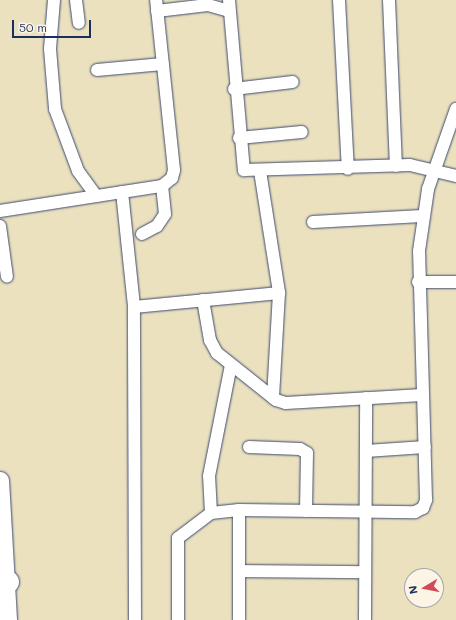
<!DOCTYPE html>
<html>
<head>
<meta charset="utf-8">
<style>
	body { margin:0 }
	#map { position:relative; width:456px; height:620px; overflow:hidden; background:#ebe1bf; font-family:Mali,sans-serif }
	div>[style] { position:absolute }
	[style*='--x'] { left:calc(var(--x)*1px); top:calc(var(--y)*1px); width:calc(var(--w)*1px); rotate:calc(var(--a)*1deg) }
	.roads { filter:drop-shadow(0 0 1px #3a4a6d) drop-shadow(0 0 1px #3a4a6d) }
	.street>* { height:12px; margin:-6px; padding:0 6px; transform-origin:6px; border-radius:6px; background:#fff }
	.secondary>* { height:17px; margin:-8.5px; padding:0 8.5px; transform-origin:8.5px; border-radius:8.5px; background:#fff }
	.highway>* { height:22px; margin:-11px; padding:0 11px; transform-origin:11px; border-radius:11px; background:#fff }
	span { translate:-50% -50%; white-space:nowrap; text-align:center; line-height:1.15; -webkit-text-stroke:3px #fcf5e5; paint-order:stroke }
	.north { position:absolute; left:404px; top:568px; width:40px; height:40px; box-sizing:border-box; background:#fcf5e5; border:1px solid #a2a6af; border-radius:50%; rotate:260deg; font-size:11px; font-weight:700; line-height:16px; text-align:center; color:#1b2f5e }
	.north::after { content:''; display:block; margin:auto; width:14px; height:18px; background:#d1495b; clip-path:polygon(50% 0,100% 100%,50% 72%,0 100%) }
	.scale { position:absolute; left:12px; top:20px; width:79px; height:18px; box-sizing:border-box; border:2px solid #1b2f5e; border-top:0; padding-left:5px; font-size:12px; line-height:14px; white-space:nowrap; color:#1b2f5e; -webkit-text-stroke:3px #fcf5e5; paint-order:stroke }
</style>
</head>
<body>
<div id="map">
	<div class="roads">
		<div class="street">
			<div style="--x:54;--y:0;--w:49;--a:94.7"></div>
			<div style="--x:50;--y:49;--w:60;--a:85.2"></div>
			<div style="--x:55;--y:109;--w:66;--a:69.6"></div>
			<div style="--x:78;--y:171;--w:31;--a:54"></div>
			<div style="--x:76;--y:0;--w:23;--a:83"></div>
			<div style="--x:229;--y:0;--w:171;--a:85"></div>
			<div style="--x:244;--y:170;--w:166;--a:-1.7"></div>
			<div style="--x:410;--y:165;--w:47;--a:13.4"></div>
			<div style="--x:339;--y:0;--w:169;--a:87"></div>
			<div style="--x:389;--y:0;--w:166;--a:87.6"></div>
			<div style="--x:157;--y:11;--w:51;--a:-6.7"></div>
			<div style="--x:208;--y:5;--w:22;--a:16"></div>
			<div style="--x:97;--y:70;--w:66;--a:-5.2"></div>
			<div style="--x:234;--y:89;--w:59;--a:-6.8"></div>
			<div style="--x:239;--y:138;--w:63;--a:-5.4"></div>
			<div style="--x:260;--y:171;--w:123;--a:81.1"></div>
			<div style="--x:279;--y:293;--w:105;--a:93.3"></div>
			<div style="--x:122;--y:192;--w:116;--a:84"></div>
			<div style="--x:0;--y:211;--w:164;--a:-8.8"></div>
			<div style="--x:162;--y:186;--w:13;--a:-39"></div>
			<div style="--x:172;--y:178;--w:8;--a:-76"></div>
			<div style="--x:174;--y:170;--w:171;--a:-96"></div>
			<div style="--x:313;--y:222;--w:109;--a:-3.2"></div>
			<div style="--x:0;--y:226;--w:51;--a:82.2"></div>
			<div style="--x:142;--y:234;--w:17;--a:-28"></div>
			<div style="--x:157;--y:226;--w:14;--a:-56"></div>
			<div style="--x:165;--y:214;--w:28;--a:-96"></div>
			<div style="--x:418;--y:282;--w:38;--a:0"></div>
			<div style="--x:203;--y:300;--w:41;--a:80.1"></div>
			<div style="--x:210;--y:340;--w:15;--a:62"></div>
			<div style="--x:217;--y:353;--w:75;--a:38.5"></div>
			<div style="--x:276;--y:400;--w:10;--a:17"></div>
			<div style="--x:286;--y:403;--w:136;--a:-3.4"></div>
			<div style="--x:249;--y:447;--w:51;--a:2.2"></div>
			<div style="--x:300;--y:449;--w:8;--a:30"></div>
			<div style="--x:307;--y:453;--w:58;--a:91"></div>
			<div style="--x:366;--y:451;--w:59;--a:-3.9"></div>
			<div style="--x:211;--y:513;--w:37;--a:-93"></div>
			<div style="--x:209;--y:476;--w:113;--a:-78.8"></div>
			<div style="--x:239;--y:571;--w:126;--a:0.5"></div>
			<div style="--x:135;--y:620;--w:313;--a:-90.2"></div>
			<div style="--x:134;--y:307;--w:146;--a:-5.5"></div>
			<div style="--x:178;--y:620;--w:82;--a:-90"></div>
			<div style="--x:178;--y:538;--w:41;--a:-37.1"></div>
			<div style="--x:211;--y:513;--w:28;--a:-6"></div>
			<div style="--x:239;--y:510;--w:176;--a:0.7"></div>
			<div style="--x:415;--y:512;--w:9;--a:-27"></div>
			<div style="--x:423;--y:508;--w:9;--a:-69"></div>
			<div style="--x:426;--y:500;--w:249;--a:-91.6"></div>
			<div style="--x:419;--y:251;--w:63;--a:-81.7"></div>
			<div style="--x:428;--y:189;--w:85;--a:-70.7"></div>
			<div style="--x:239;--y:620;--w:110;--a:-90"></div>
			<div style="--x:365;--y:620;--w:222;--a:-89.7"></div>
		</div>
		<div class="secondary">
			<div style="--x:0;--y:480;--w:140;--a:86.7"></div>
		</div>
		<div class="highway">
			<div style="--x:0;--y:582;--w:8;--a:0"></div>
		</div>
	</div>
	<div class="north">N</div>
	<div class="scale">50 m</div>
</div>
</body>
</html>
